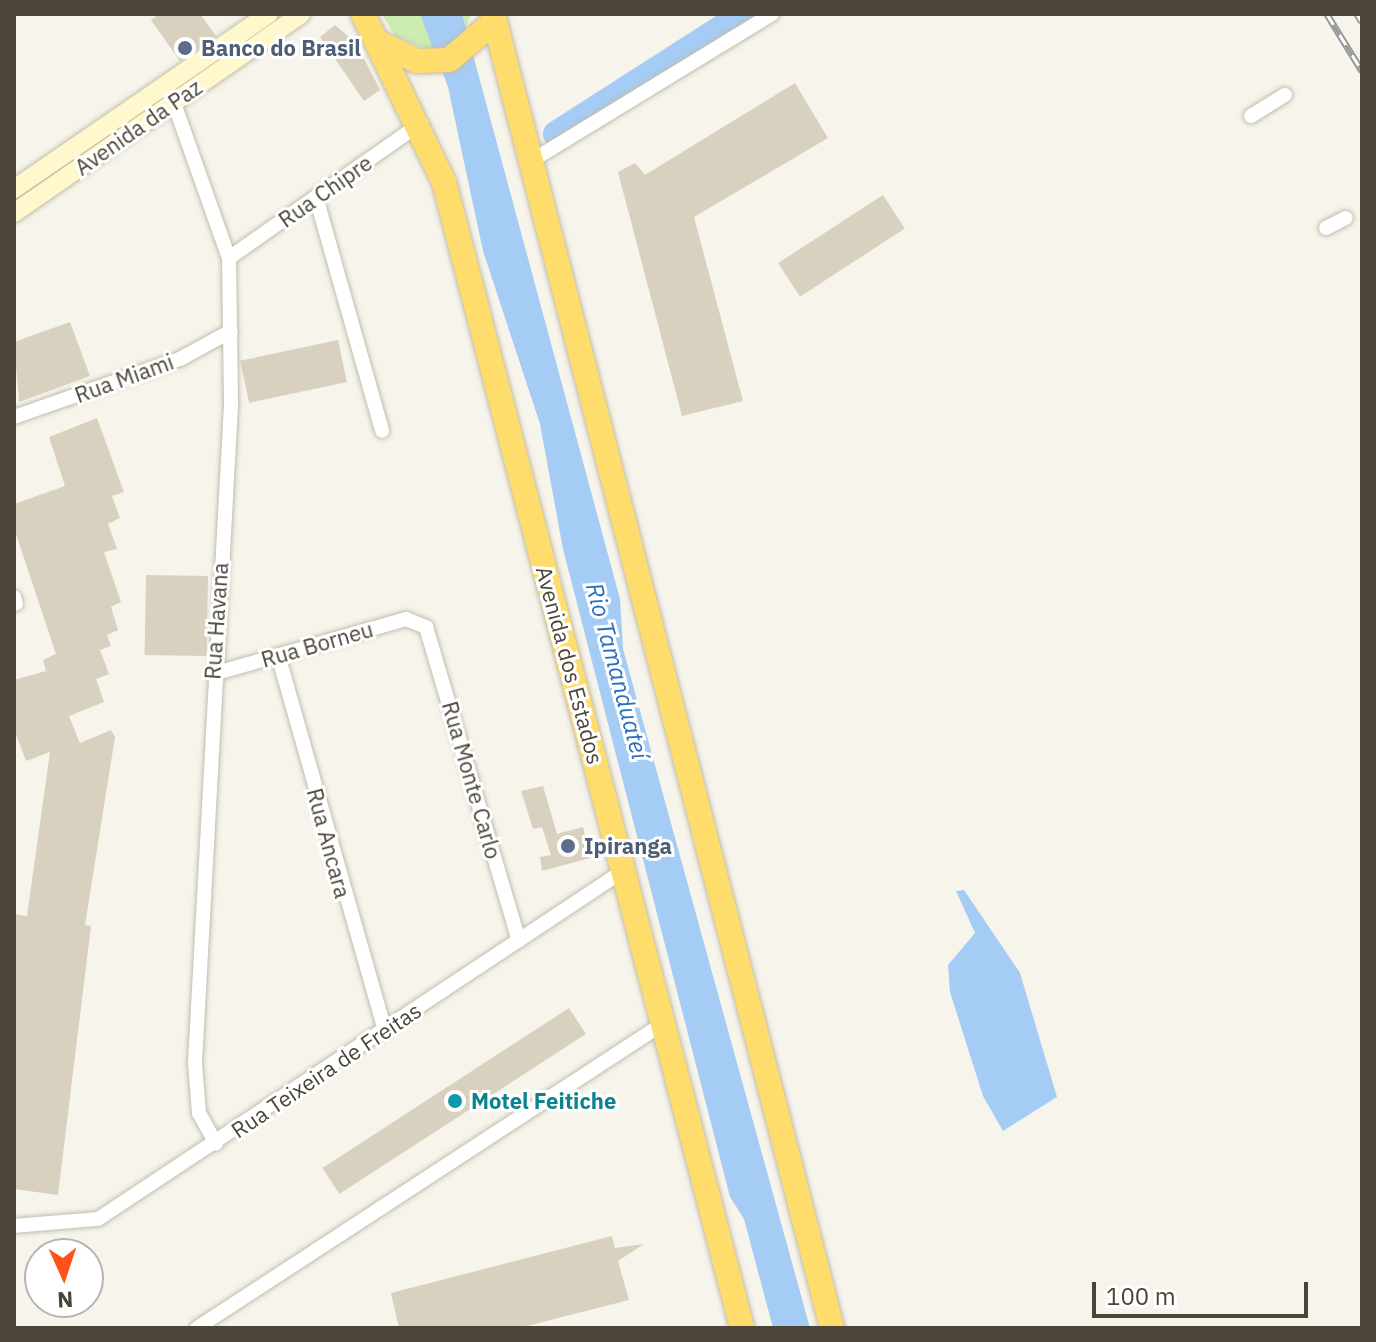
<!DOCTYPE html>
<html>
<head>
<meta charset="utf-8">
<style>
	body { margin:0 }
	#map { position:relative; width:1376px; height:1342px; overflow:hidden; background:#f6f4eb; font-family:"IBM Plex Sans",sans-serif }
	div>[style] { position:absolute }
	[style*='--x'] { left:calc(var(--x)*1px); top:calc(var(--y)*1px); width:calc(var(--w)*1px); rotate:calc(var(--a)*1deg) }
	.green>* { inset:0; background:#ccecb2 }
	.water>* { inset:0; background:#a5ccf5 }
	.river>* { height:26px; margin:-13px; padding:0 13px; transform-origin:13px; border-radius:13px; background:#a5ccf5 }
	.building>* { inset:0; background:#d9d1bf; transform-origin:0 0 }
	.roads { filter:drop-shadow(0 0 2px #c2bdac) drop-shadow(0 0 2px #c2bdac) }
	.street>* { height:14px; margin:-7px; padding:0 7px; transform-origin:7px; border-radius:7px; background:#fff }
	.secondary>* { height:18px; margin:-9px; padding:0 9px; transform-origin:9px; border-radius:9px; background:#fff8cc }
	.highway>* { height:24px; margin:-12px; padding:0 12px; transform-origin:12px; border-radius:12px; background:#ffdd6d }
	.rail>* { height:7px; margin-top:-3.5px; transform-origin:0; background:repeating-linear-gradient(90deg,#fff 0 12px,#999 0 24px); box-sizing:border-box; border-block:2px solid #999 }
	.dots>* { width:22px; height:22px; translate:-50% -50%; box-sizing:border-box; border:4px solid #fff; border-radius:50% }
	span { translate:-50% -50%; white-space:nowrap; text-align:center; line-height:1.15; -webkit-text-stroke:6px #fff; paint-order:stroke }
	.service-label { font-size:22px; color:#4e5e75; font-weight:700 }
	.left { translate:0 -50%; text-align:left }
	.street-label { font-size:22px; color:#4b4538 }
	.culture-label { font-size:22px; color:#0d838f; font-weight:700 }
	.water-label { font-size:24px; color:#2971bf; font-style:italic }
	.frame { position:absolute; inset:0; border:16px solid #4b4538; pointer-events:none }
	.north { position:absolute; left:24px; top:1238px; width:80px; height:80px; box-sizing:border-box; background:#fff; border:2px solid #b7b5af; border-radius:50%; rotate:177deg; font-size:22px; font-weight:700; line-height:32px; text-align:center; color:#4b4538 }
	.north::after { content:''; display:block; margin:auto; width:28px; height:36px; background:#ff5219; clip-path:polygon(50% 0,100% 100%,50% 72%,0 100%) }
	.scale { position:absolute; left:1092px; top:1282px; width:216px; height:36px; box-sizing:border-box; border:4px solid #4b4538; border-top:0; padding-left:10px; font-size:24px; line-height:28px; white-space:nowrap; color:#4b4538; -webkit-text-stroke:6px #fff; paint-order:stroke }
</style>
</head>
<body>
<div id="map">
	<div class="green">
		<div style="clip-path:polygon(382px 14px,471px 14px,463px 35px,430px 50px,395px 36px)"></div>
	</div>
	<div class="water">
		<div style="clip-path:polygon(420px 14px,462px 14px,620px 599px,623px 649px,810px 1328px,773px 1328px,744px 1219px,730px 1197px,563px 549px,540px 424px,483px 251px,448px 87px)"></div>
		<div style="clip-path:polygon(964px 890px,1020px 973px,1057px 1097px,1003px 1131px,983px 1096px,950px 992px,948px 965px,975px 933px,956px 891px)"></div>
	</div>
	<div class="river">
		<div style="--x:556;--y:134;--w:222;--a:-32.7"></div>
	</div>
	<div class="building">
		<div style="clip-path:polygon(159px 14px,200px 14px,216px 36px,180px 61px,151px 20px)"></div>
		<div style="clip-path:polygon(335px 25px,356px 43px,380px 90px,364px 101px,320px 37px)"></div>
		<div style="clip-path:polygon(795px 83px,828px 138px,694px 217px,743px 401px,682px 416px,618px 172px,635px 163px,645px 175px)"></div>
		<div style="left:883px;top:195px;width:40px;height:125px;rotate:57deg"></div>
		<div style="clip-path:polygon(70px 322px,90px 376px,19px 402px,14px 342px)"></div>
		<div style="left:338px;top:340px;width:43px;height:100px;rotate:78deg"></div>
		<div style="clip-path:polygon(97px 418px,124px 492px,112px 496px,120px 518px,108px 524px,117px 549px,104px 552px,121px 602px,111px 607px,118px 630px,107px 635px,111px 646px,100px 650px,109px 674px,96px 679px,104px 702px,69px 716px,80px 743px,111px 730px,115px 737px,85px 925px,91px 926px,58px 1195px,14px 1189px,14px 914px,27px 916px,50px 752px,26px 761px,14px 729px,14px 680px,46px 671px,43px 660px,56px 654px,14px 528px,14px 504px,65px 486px,49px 437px)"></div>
		<div style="left:146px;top:575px;width:62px;height:80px;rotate:1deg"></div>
		<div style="clip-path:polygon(543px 786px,557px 834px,583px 827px,590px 858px,542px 871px,540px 857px,551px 855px,542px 827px,533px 829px,521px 791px)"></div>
		<div style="left:569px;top:1008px;width:31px;height:294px;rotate:57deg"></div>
		<div style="clip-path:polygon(612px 1236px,615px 1248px,644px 1244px,618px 1261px,629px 1300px,519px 1328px,399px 1328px,391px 1293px)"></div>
	</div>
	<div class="roads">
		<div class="street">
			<div style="--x:174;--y:103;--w:164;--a:70.5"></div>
			<div style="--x:229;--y:258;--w:148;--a:89.2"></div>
			<div style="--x:231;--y:406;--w:658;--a:93.14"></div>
			<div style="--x:195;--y:1063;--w:50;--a:85.4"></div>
			<div style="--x:199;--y:1113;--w:35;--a:61"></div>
			<div style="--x:1251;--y:116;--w:40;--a:-32"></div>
			<div style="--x:528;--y:163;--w:286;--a:-31.4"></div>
			<div style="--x:316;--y:197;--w:243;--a:74.2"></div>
			<div style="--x:1326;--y:228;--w:22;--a:-27"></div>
			<div style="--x:229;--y:258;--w:235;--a:-35.1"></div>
			<div style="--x:14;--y:417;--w:176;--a:-19.3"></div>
			<div style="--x:180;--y:359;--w:58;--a:-28.8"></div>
			<div style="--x:14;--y:597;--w:7;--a:74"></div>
			<div style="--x:278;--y:655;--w:390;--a:74.1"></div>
			<div style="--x:213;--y:674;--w:201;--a:-15.9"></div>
			<div style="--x:406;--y:619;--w:22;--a:22"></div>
			<div style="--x:426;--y:627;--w:327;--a:73.5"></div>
			<div style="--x:14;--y:1226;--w:84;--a:-4.8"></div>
			<div style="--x:98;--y:1219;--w:630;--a:-33.54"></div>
			<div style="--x:197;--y:1328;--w:558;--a:-33.15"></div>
		</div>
		<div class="secondary">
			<div style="--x:14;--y:189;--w:309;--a:-34.5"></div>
			<div style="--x:14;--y:213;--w:349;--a:-34.7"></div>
		</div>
		<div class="highway">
			<div style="--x:363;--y:14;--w:187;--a:64.3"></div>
			<div style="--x:444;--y:182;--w:1184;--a:75.42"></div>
			<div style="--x:493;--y:14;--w:1357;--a:75.53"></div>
			<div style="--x:378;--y:42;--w:43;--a:26"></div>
			<div style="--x:417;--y:61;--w:32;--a:-2"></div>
			<div style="--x:449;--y:60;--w:60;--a:-40.3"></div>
		</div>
	</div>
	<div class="rail">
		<div style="--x:1327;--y:14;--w:67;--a:58.4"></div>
		<div style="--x:1357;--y:14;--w:9;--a:58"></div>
	</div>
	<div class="dots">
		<div style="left:185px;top:48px;background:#5c6f8a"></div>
		<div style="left:568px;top:846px;background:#5c6f8a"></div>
		<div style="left:455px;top:1101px;background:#0f9aa8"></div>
	</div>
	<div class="service-label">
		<span class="left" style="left:201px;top:48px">Banco do Brasil</span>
		<span class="left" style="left:584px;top:846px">Ipiranga</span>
	</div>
	<div class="street-label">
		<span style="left:138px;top:127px;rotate:-35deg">Avenida da Paz</span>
		<span style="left:325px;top:191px;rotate:-35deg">Rua Chipre</span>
		<span style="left:124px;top:378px;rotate:-20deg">Rua Miami</span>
		<span style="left:216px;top:621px;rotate:-86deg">Rua Havana</span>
		<span style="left:317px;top:644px;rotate:-16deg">Rua Borneu</span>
		<span style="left:570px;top:665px;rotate:75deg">Avenida dos Estados</span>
		<span style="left:472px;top:780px;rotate:74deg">Rua Monte Carlo</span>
		<span style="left:329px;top:843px;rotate:75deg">Rua Ancara</span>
		<span style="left:326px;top:1070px;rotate:-34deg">Rua Teixeira de Freitas</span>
	</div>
	<div class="culture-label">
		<span class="left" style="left:471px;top:1101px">Motel Feitiche</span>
	</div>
	<div class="water-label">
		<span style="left:617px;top:671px;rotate:75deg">Rio Tamanduateí</span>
	</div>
	<div class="frame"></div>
	<div class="north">N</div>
	<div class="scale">100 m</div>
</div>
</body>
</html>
